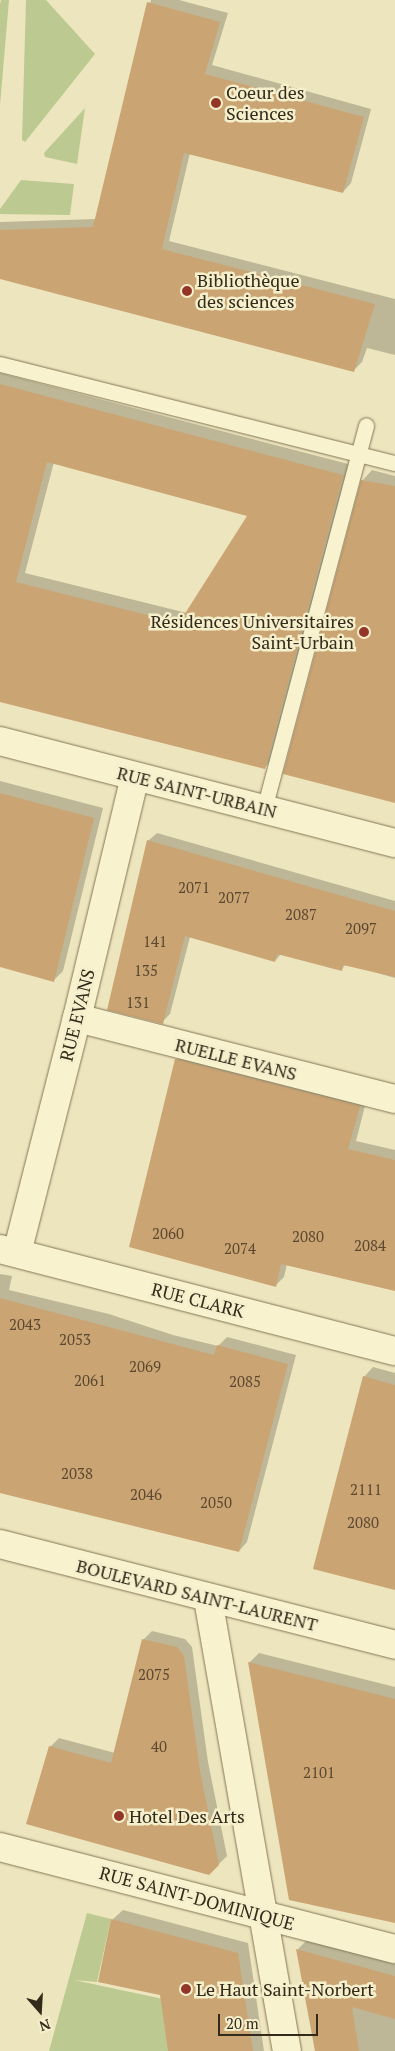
<!DOCTYPE html>
<html>
<head>
<meta charset="utf-8">
<style>
	body { margin:0 }
	#map { position:relative; width:395px; height:2051px; overflow:hidden; background:#ede5bd; font-family:"PT Serif",serif }
	div>[style] { position:absolute }
	[style*='--x'] { left:calc(var(--x)*1px); top:calc(var(--y)*1px); width:calc(var(--w)*1px); rotate:calc(var(--a)*1deg) }
	.green>* { inset:0; background:#bcca91 }
	.shadow>* { inset:0; background:#0003 }
	.building>* { inset:0; background:#cba473 }
	.roads { filter:drop-shadow(0 0 1px #847556) drop-shadow(0 0 1px #847556) }
	.lane>* { height:15px; margin:-7.5px; padding:0 7.5px; transform-origin:7.5px; border-radius:7.5px; background:#f8f2cf }
	.street>* { height:28px; margin:-14px; padding:0 14px; transform-origin:14px; border-radius:14px; background:#f8f2cf }
	.secondary>* { height:28px; margin:-14px; padding:0 14px; transform-origin:14px; border-radius:14px; background:#f8f2cf }
	.dots>* { width:14px; height:14px; translate:-50% -50%; box-sizing:border-box; border:2px solid #f5efcc; border-radius:50% }
	span { translate:-50% -50%; white-space:nowrap; text-align:center; line-height:1.15; -webkit-text-stroke:5px #f5efcc; paint-order:stroke }
	.number-label { font-size:15px; color:#5a4831 }
	.number-label span { -webkit-text-stroke-width:0 }
	.poi-label { font-size:18px; color:#342a1b }
	.left { translate:0 -50%; text-align:left }
	.right { translate:-100% -50%; text-align:right }
	.street-label { font-size:18px; color:#342a1b }
	.north { position:absolute; left:15px; top:1986px; width:50px; height:50px; -webkit-text-stroke:4px #f5efcc; paint-order:stroke; rotate:161deg; font-size:14px; font-weight:700; line-height:20px; text-align:center; color:#342a1b }
	.north::after { content:''; display:block; margin:auto; width:18px; height:22px; background:#342a1b; clip-path:polygon(50% 0,100% 100%,50% 72%,0 100%) }
	.scale { position:absolute; left:218px; top:2014px; width:100px; height:22px; box-sizing:border-box; border:2px solid #342a1b; border-top:0; padding-left:6px; font-size:15px; line-height:18px; white-space:nowrap; color:#342a1b; -webkit-text-stroke:4px #f5efcc; paint-order:stroke }
</style>
</head>
<body>
<div id="map">
	<div class="green">
		<div style="clip-path:polygon(1px 0,9px 0,0 105px,0 4px)"></div>
		<div style="clip-path:polygon(26px 0,46px 0,95px 54px,25px 142px,22px 140px)"></div>
		<div style="clip-path:polygon(85px 108px,77px 164px,45px 157px,44px 153px)"></div>
		<div style="clip-path:polygon(21px 180px,74px 184px,70px 215px,0 214px,0 209px)"></div>
		<div style="clip-path:polygon(87px 1913px,111px 1919px,97px 1982px,74px 1980px,163px 1999px,170px 2051px,49px 2051px)"></div>
	</div>
	<div class="shadow">
		<div style="clip-path:polygon(151px 0,179px 0,228px 13px,212px 65px,371px 109px,351px 183px,343px 192px,190px 153px,169px 241px,395px 299px,395px 355px,367px 348px,362px 362px,354px 370px,0 277px,0 222px,96px 219px)"></div>
		<div style="clip-path:polygon(evenodd,0 373px,352px 465px,274px 758px,264px 768px,0 700px,0 373px,54px 462px,249px 515px,187px 613px,25px 573px,54px 462px)"></div>
		<div style="clip-path:polygon(372px 470px,395px 476px,395px 802px,362px 481px)"></div>
		<div style="clip-path:polygon(0 781px,103px 808px,63px 971px,54px 980px,0 966px)"></div>
		<div style="clip-path:polygon(157px 833px,395px 901px,395px 978px,346px 964px,342px 969px,281px 954px,275px 961px,190px 937px,170px 1014px,162px 1022px,148px 841px)"></div>
		<div style="clip-path:polygon(184px 1051px,367px 1098px,356px 1141px,395px 1150px,395px 1290px,287px 1264px,284px 1277px,276px 1285px,176px 1060px)"></div>
		<div style="clip-path:polygon(0 1274px,12px 1276px,9px 1290px,109px 1314px,173px 1335px,218px 1346px,227px 1337px,296px 1355px,247px 1542px,239px 1551px,0 1491px)"></div>
		<div style="clip-path:polygon(373px 1367px,395px 1373px,395px 1589px,364px 1377px)"></div>
		<div style="clip-path:polygon(152px 1631px,185px 1639px,192px 1647px,208px 1762px,227px 1856px,209px 1874px,50px 1747px,59px 1738px,115px 1753px,144px 1639px)"></div>
		<div style="clip-path:polygon(259px 1653px,395px 1687px,395px 1922px,249px 1663px)"></div>
		<div style="clip-path:polygon(123px 1910px,248px 1943px,264px 2051px,169px 2051px,161px 1994px,112px 1920px)"></div>
		<div style="clip-path:polygon(307px 1940px,395px 1964px,395px 2051px,317px 2051px,298px 1949px)"></div>
	</div>
	<div class="building">
		<div style="clip-path:polygon(147px 2px,220px 22px,205px 74px,364px 117px,343px 193px,184px 153px,162px 249px,375px 304px,354px 372px,0 279px,0 230px,93px 227px)"></div>
		<div style="clip-path:polygon(evenodd,0 384px,343px 475px,265px 769px,0 702px,0 384px,47px 462px,247px 516px,179px 623px,16px 582px,47px 462px)"></div>
		<div style="clip-path:polygon(361px 480px,395px 486px,395px 803px,283px 774px)"></div>
		<div style="clip-path:polygon(0 793px,94px 818px,54px 982px,0 967px)"></div>
		<div style="clip-path:polygon(147px 840px,395px 911px,395px 977px,343px 965px,342px 971px,277px 954px,275px 962px,185px 936px,163px 1024px,107px 1010px)"></div>
		<div style="clip-path:polygon(175px 1059px,360px 1106px,348px 1149px,395px 1160px,395px 1291px,281px 1264px,276px 1287px,129px 1247px)"></div>
		<div style="clip-path:polygon(0 1298px,214px 1355px,217px 1345px,288px 1364px,239px 1552px,0 1493px)"></div>
		<div style="clip-path:polygon(363px 1376px,395px 1385px,395px 1590px,313px 1569px)"></div>
		<div style="clip-path:polygon(142px 1639px,177px 1647px,184px 1656px,200px 1771px,219px 1865px,209px 1875px,26px 1824px,49px 1746px,111px 1763px)"></div>
		<div style="clip-path:polygon(248px 1662px,395px 1699px,395px 1923px,289px 1900px)"></div>
		<div style="clip-path:polygon(111px 1919px,238px 1953px,253px 2051px,168px 2051px,160px 1995px,98px 1982px)"></div>
		<div style="clip-path:polygon(296px 1949px,395px 1976px,395px 2019px,352px 2007px,359px 2051px,315px 2051px)"></div>
	</div>
	<div class="roads">
		<div class="lane">
			<div style="--x:0;--y:364;--w:407;--a:14.1"></div>
			<div style="--x:264;--y:809;--w:397;--a:-75.1"></div>
		</div>
		<div class="street">
			<div style="--x:77;--y:1018;--w:328;--a:14.3"></div>
			<div style="--x:0;--y:1249;--w:408;--a:14.5"></div>
			<div style="--x:17;--y:1253;--w:243;--a:-75.7"></div>
			<div style="--x:77;--y:1018;--w:248;--a:-76.5"></div>
			<div style="--x:208;--y:1599;--w:459;--a:80.1"></div>
			<div style="--x:0;--y:1847;--w:408;--a:14.5"></div>
		</div>
		<div class="secondary">
			<div style="--x:0;--y:741;--w:408;--a:14.5"></div>
			<div style="--x:0;--y:1544;--w:408;--a:14.3"></div>
		</div>
	</div>
	<div class="dots">
		<div style="left:216px;top:103px;background:#933527"></div>
		<div style="left:187px;top:291px;background:#933527"></div>
		<div style="left:364px;top:632px;background:#933527"></div>
		<div style="left:119px;top:1816px;background:#933527"></div>
		<div style="left:186px;top:1989px;background:#933527"></div>
	</div>
	<div class="number-label">
		<span style="left:194px;top:888px">2071</span>
		<span style="left:234px;top:898px">2077</span>
		<span style="left:301px;top:915px">2087</span>
		<span style="left:361px;top:929px">2097</span>
		<span style="left:155px;top:942px">141</span>
		<span style="left:146px;top:971px">135</span>
		<span style="left:138px;top:1003px">131</span>
		<span style="left:168px;top:1234px">2060</span>
		<span style="left:308px;top:1237px">2080</span>
		<span style="left:370px;top:1246px">2084</span>
		<span style="left:240px;top:1249px">2074</span>
		<span style="left:25px;top:1325px">2043</span>
		<span style="left:75px;top:1340px">2053</span>
		<span style="left:145px;top:1367px">2069</span>
		<span style="left:90px;top:1381px">2061</span>
		<span style="left:245px;top:1382px">2085</span>
		<span style="left:77px;top:1474px">2038</span>
		<span style="left:366px;top:1490px">2111</span>
		<span style="left:146px;top:1495px">2046</span>
		<span style="left:216px;top:1503px">2050</span>
		<span style="left:363px;top:1523px">2080</span>
		<span style="left:154px;top:1675px">2075</span>
		<span style="left:159px;top:1747px">40</span>
		<span style="left:319px;top:1773px">2101</span>
	</div>
	<div class="poi-label">
		<span class="left" style="left:226px;top:103px">Coeur des<br>Sciences</span>
		<span class="left" style="left:197px;top:291px">Bibliothèque<br>des sciences</span>
		<span class="right" style="left:354px;top:632px">Résidences Universitaires<br>Saint-Urbain</span>
		<span class="left" style="left:129px;top:1816px">Hotel Des Arts</span>
		<span class="left" style="left:196px;top:1989px">Le Haut Saint-Norbert</span>
	</div>
	<div class="street-label">
		<span style="left:197px;top:792px;rotate:14deg">RUE SAINT-URBAIN</span>
		<span style="left:77px;top:1015px;rotate:-76deg">RUE EVANS</span>
		<span style="left:236px;top:1059px;rotate:14deg">RUELLE EVANS</span>
		<span style="left:198px;top:1300px;rotate:14deg">RUE CLARK</span>
		<span style="left:197px;top:1595px;rotate:14deg">BOULEVARD SAINT-LAURENT</span>
		<span style="left:197px;top:1898px;rotate:15deg">RUE SAINT-DOMINIQUE</span>
	</div>
	<div class="north">N</div>
	<div class="scale">20 m</div>
</div>
</body>
</html>
